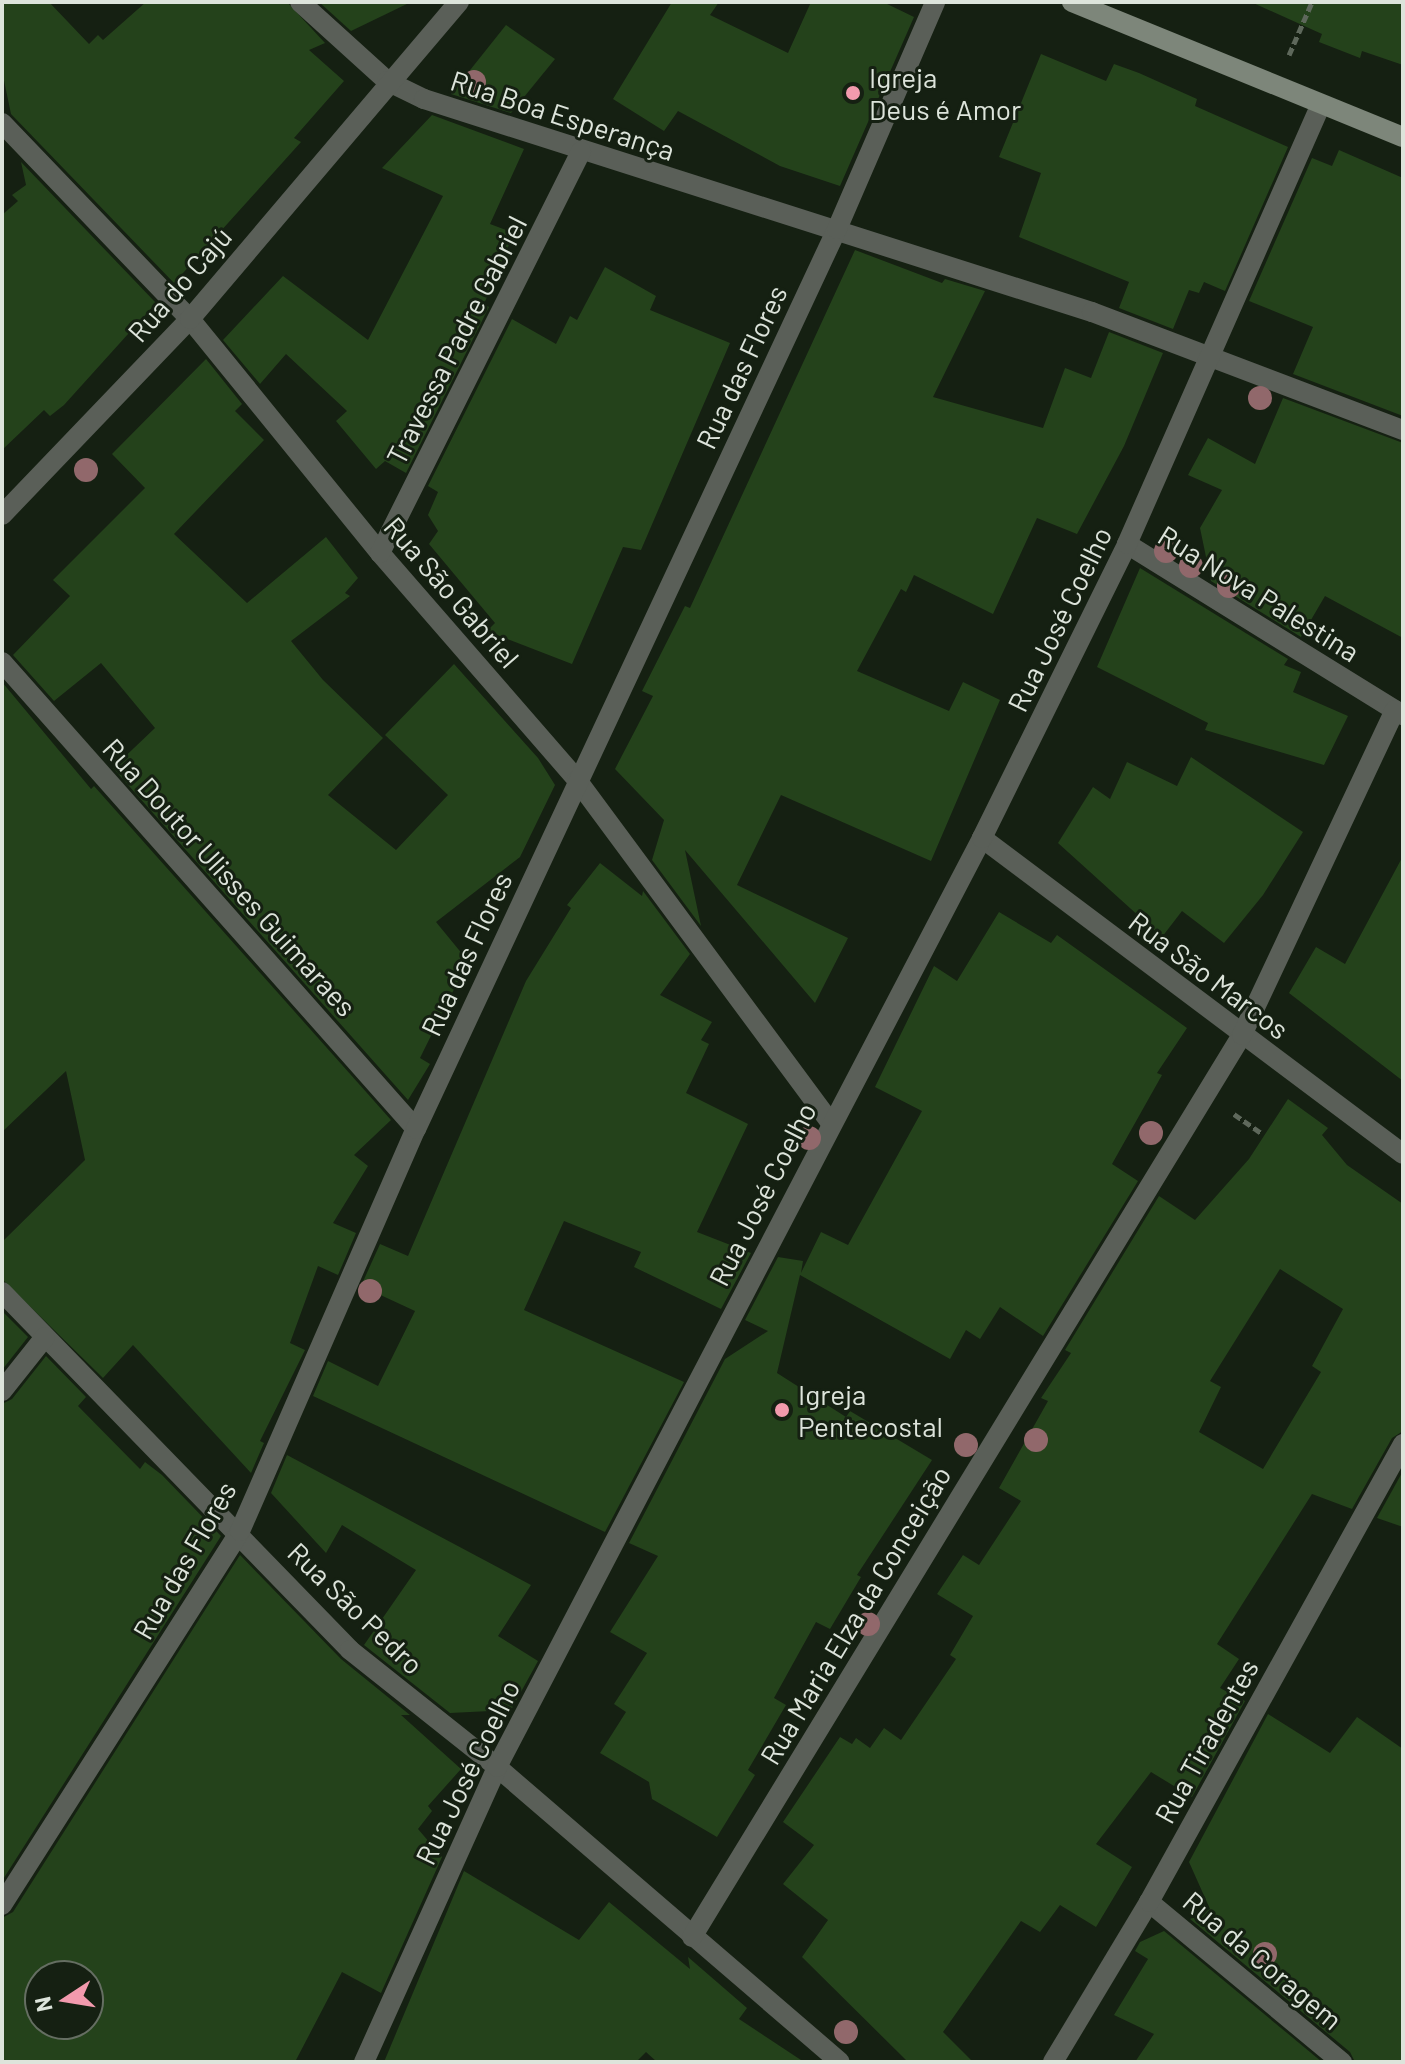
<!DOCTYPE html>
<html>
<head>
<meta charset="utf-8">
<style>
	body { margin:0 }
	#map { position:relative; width:1405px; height:2064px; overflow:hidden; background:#152012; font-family:Barlow,sans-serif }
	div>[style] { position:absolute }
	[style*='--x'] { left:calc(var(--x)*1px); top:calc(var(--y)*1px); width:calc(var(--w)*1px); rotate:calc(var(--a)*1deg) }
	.building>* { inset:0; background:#24421b }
	.path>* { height:5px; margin-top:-2.5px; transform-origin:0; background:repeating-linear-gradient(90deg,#5e685b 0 8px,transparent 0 12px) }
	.street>* { height:20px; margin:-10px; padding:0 10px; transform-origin:10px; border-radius:10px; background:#5a5f58 }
	.secondary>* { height:20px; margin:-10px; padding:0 10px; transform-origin:10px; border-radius:10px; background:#7d867a }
	.trees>* { width:24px; height:24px; margin:-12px; border-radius:50%; background:#91686b }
	.dots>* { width:22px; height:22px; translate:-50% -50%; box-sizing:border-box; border:4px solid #152012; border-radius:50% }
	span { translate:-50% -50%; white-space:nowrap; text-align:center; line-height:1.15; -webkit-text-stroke:6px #152012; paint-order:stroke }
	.poi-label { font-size:28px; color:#dde4db }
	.left { translate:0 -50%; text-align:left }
	.street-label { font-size:28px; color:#dde4db }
	.frame { position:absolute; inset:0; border:4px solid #dde4db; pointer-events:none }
	.north { position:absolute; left:24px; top:1960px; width:80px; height:80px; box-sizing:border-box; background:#152012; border:2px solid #656e62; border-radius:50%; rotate:258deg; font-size:22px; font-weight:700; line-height:32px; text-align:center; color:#dde4db }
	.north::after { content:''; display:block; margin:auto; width:28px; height:36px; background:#f29aad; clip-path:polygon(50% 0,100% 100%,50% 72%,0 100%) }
</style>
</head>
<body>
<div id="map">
	<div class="building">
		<div style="clip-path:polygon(2px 2px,49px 2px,89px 44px,98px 35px,103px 40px,146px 2px,287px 2px,325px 43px,309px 50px,344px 81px,294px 138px,301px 142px,174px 283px,11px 114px,2px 71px)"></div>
		<div style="clip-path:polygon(319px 2px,411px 2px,351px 31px)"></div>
		<div style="clip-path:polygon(672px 2px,719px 2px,710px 15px,788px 53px,811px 2px,883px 2px,914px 17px,840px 186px,780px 166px,678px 111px,664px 131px,613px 99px)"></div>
		<div style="clip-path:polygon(1251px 2px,1403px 2px,1403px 65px,1362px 51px,1360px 58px,1319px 42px,1322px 34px)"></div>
		<div style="clip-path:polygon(506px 25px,555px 59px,511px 113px,451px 94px)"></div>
		<div style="clip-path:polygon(1041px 54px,1106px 81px,1114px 64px,1139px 73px,1197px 99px,1195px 106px,1288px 147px,1225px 291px,1204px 282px,1199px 293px,1189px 290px,1173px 329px,1119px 308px,1129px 282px,1019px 237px,1041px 173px,999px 157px)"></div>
		<div style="clip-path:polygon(432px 115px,524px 149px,490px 224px,514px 233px,484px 304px,489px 307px,406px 473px,385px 461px,376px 469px,336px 421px,347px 411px,286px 354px,260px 384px,223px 340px,283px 276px,368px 340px,443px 196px,382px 168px)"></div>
		<div style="clip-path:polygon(1339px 150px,1403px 178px,1403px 416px,1293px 374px,1313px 327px,1249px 301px,1312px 158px,1332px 166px)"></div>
		<div style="clip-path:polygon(21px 162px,156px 303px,64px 405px,50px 416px,44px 410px,2px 450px,2px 215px,18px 201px,12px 195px,26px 185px)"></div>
		<div style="clip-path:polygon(855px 250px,942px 283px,945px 279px,985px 291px,933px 397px,1043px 428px,1065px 368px,1091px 378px,1109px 332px,1163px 353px,1124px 446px,1077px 534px,1037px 518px,993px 614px,914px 575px,906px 592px,901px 589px,857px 671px,949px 711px,963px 682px,1000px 700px,931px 861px,781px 795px,737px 885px,848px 938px,815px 1003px,685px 850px,701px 926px,652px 860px,664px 820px,615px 769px,653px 696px,642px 691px,685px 606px,690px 608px)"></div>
		<div style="clip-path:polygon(605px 267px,656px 296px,650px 310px,730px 343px,641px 550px,623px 547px,572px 664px,487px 631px,495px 623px,429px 544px,438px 531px,428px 515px,438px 492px,428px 486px,512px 319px,556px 344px,570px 316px,577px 320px)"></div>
		<div style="clip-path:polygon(206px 359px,242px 404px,235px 411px,264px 440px,174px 534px,247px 603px,326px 537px,358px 578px,345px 593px,350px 596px,291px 641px,323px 680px,383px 738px,328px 795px,396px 850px,448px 795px,385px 735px,454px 664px,538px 758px,555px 785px,520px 857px,436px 922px,468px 961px,420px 1058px,430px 1064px,408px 1100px,113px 768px,155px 728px,101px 663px,54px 701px,13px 655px,70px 596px,53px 580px,145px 488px,112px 454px)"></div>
		<div style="clip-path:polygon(1283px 398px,1403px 443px,1403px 638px,1325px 596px,1301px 637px,1211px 581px,1200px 528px,1222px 490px,1188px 475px,1208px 438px,1255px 464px)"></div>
		<div style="clip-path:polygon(1140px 568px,1288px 659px,1284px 665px,1301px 672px,1293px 692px,1348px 716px,1324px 765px,1205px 730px,1208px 723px,1097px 667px)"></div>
		<div style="clip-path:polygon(2px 682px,91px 789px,94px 786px,391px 1120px,354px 1155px,368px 1166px,333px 1223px,356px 1233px,338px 1275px,318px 1266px,290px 1343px,305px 1350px,260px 1441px,264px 1443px,251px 1473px,133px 1345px,103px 1378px,2px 1279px,2px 1242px,85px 1160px,66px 1071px,2px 1132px)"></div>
		<div style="clip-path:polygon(1191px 757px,1303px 832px,1263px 895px,1224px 943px,1182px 911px,1162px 937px,1058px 843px,1093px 787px,1110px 799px,1127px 762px,1177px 786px)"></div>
		<div style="clip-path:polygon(1403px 856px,1403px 1081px,1289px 993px,1316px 947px,1345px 964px)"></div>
		<div style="clip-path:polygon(600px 863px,642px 896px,643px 891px,690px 954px,660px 995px,712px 1022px,701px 1040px,709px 1044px,686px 1093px,748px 1124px,697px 1232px,751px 1253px,721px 1309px,634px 1267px,641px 1252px,564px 1221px,524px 1310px,684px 1382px,605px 1532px,313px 1396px,328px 1361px,378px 1386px,415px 1311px,361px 1286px,380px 1244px,408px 1256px,526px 981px,571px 908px,567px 905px)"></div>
		<div style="clip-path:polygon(999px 912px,1051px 943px,1057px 935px,1187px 1028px,1157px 1073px,1162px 1075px,1112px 1164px,1138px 1181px,1043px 1336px,1000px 1307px,980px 1339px,966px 1330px,950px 1359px,800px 1275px,777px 1373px,846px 1417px,850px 1411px,932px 1460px,857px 1575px,861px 1577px,830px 1629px,816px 1622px,774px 1698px,786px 1705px,748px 1770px,755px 1775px,717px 1837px,652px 1799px,649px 1782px,600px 1753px,626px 1712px,614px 1704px,647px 1653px,610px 1632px,658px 1556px,629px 1543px,725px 1359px,768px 1331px,745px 1320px,778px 1257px,803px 1261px,801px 1273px,821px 1232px,848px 1245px,922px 1111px,875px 1087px,934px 966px,957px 981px)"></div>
		<div style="clip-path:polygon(evenodd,1288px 1099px,1328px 1128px,1322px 1135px,1347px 1165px,1403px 1204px,1403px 1431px,1392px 1438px,1352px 1509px,1312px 1494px,1217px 1644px,1239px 1659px,1220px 1688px,1245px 1701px,1192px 1797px,1151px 1772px,1096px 1844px,1132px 1867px,1096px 1927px,1060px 1905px,1040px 1932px,1021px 1921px,943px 2032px,973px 2062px,908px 2062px,802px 1957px,828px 1920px,783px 1884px,814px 1845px,783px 1822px,840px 1737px,852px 1744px,856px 1738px,870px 1748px,884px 1728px,901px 1740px,956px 1659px,950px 1655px,973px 1616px,937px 1594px,963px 1555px,979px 1565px,1021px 1501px,999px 1488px,1048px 1401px,1041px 1398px,1071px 1353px,1065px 1350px,1159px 1196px,1195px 1220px,1249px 1159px,1288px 1099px,1280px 1269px,1343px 1309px,1312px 1366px,1321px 1372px,1263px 1469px,1199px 1432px,1221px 1387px,1210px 1381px,1280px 1269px)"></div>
		<div style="clip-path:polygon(2px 1311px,28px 1337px,2px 1370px)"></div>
		<div style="clip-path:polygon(46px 1356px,86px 1397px,78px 1406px,140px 1469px,145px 1462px,162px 1475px,221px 1536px,2px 1881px,2px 1404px,12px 1399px)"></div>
		<div style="clip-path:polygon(287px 1455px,531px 1585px,498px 1636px,538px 1661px,511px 1710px,450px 1713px,364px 1645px,416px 1570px,342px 1525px,326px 1553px,271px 1493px)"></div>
		<div style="clip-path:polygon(1403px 1471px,1403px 1527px,1377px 1518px)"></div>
		<div style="clip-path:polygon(evenodd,240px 1555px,341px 1659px,410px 1715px,401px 1715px,461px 1769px,428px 1806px,432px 1811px,418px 1829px,442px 1857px,381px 1993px,342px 1972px,295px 2062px,2px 2062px,2px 1918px,13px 1912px,240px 1555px,40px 1976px,88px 1976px,88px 2024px,40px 2024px,40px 1976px)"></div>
		<div style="clip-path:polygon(1268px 1714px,1330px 1753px,1357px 1717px,1403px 1749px,1403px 2062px,1355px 2062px,1350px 2052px,1190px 1919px,1210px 1909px,1189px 1862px)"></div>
		<div style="clip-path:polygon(464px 1871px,579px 1940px,609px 1902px,690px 1969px,688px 1957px,747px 2008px,739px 2019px,804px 2062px,657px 2062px,646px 2052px,636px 2062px,384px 2062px)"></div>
		<div style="clip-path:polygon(1164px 1931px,1322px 2062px,1135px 2062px,1154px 2034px,1114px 2015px,1148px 1959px,1135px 1951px,1140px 1942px)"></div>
	</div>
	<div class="path">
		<div style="--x:1289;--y:55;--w:58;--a:-66.5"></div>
		<div style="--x:1234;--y:1114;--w:35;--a:35"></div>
	</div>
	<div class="street">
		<div style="--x:300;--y:2;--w:118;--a:42.2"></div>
		<div style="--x:387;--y:81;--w:41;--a:25.9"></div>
		<div style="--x:424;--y:99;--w:701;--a:17.69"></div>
		<div style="--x:1092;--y:312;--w:333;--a:20.8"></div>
		<div style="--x:2;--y:123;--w:272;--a:46.2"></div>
		<div style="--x:190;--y:319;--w:301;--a:50.9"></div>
		<div style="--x:380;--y:553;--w:301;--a:49"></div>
		<div style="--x:577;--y:780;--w:425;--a:53.5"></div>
		<div style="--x:2;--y:515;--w:272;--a:-46.2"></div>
		<div style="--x:190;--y:319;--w:416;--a:-49.7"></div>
		<div style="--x:1127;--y:544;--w:325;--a:31.8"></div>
		<div style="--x:380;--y:553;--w:449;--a:-63.4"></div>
		<div style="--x:2;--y:662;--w:624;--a:48.44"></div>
		<div style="--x:982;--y:838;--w:526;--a:36.89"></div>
		<div style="--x:2;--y:1292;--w:499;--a:45.8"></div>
		<div style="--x:350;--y:1650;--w:188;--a:38.5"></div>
		<div style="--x:497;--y:1767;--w:452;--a:40.7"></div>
		<div style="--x:2;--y:1391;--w:69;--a:-51.5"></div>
		<div style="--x:1149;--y:1902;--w:251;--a:39.7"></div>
		<div style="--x:2;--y:1905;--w:443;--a:-57.5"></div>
		<div style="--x:240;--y:1531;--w:439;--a:-66.4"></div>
		<div style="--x:416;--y:1129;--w:994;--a:-64.93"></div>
		<div style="--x:837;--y:229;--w:247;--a:-66.6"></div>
		<div style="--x:692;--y:1937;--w:1056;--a:-58.63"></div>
		<div style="--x:1242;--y:1035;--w:359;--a:-64.8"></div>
		<div style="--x:364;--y:2062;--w:324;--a:-65.7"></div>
		<div style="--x:497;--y:1767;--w:1048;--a:-62.43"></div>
		<div style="--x:982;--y:838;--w:328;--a:-63.7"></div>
		<div style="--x:1127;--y:544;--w:478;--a:-66.2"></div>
		<div style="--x:1053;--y:2062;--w:187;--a:-59"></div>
		<div style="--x:1149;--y:1902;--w:524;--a:-60.99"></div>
	</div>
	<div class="secondary">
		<div style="--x:1072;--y:2;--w:357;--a:22.2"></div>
	</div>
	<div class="trees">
		<div style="left:474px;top:82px"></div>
		<div style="left:1260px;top:398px"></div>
		<div style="left:86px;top:470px"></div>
		<div style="left:1166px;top:551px"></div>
		<div style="left:1191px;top:566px"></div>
		<div style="left:1229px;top:586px"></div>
		<div style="left:1151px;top:1133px"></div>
		<div style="left:809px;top:1138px"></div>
		<div style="left:370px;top:1291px"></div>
		<div style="left:1036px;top:1440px"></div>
		<div style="left:966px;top:1445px"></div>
		<div style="left:868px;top:1624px"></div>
		<div style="left:1265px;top:1954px"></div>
		<div style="left:846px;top:2032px"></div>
	</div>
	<div class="dots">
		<div style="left:853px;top:93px;background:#f29aad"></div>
		<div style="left:782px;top:1410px;background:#f29aad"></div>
	</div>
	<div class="poi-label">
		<span class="left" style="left:869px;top:93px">Igreja<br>Deus é Amor</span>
		<span class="left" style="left:798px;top:1410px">Igreja<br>Pentecostal</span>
	</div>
	<div class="street-label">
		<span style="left:563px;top:115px;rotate:18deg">Rua Boa Esperança</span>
		<span style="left:179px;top:284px;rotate:-49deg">Rua do Cajú</span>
		<span style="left:456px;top:340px;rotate:-63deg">Travessa Padre Gabriel</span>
		<span style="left:741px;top:367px;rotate:-65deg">Rua das Flores</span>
		<span style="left:452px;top:592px;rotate:49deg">Rua São Gabriel</span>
		<span style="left:1259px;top:593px;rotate:32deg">Rua Nova Palestina</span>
		<span style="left:1059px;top:619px;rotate:-64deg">Rua José Coelho</span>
		<span style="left:230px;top:877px;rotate:48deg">Rua Doutor Ulisses Guimaraes</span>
		<span style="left:466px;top:954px;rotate:-65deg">Rua das Flores</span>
		<span style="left:1209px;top:975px;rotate:37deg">Rua São Marcos</span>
		<span style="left:762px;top:1194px;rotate:-63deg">Rua José Coelho</span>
		<span style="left:184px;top:1560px;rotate:-60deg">Rua das Flores</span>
		<span style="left:356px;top:1608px;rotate:44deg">Rua São Pedro</span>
		<span style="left:855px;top:1615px;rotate:-59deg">Rua Maria Elza da Conceição</span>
		<span style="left:1206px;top:1741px;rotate:-61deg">Rua Tiradentes</span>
		<span style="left:467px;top:1772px;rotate:-64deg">Rua José Coelho</span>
		<span style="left:1263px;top:1960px;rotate:40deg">Rua da Coragem</span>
	</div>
	<div class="frame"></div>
	<div class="north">N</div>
</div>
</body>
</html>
